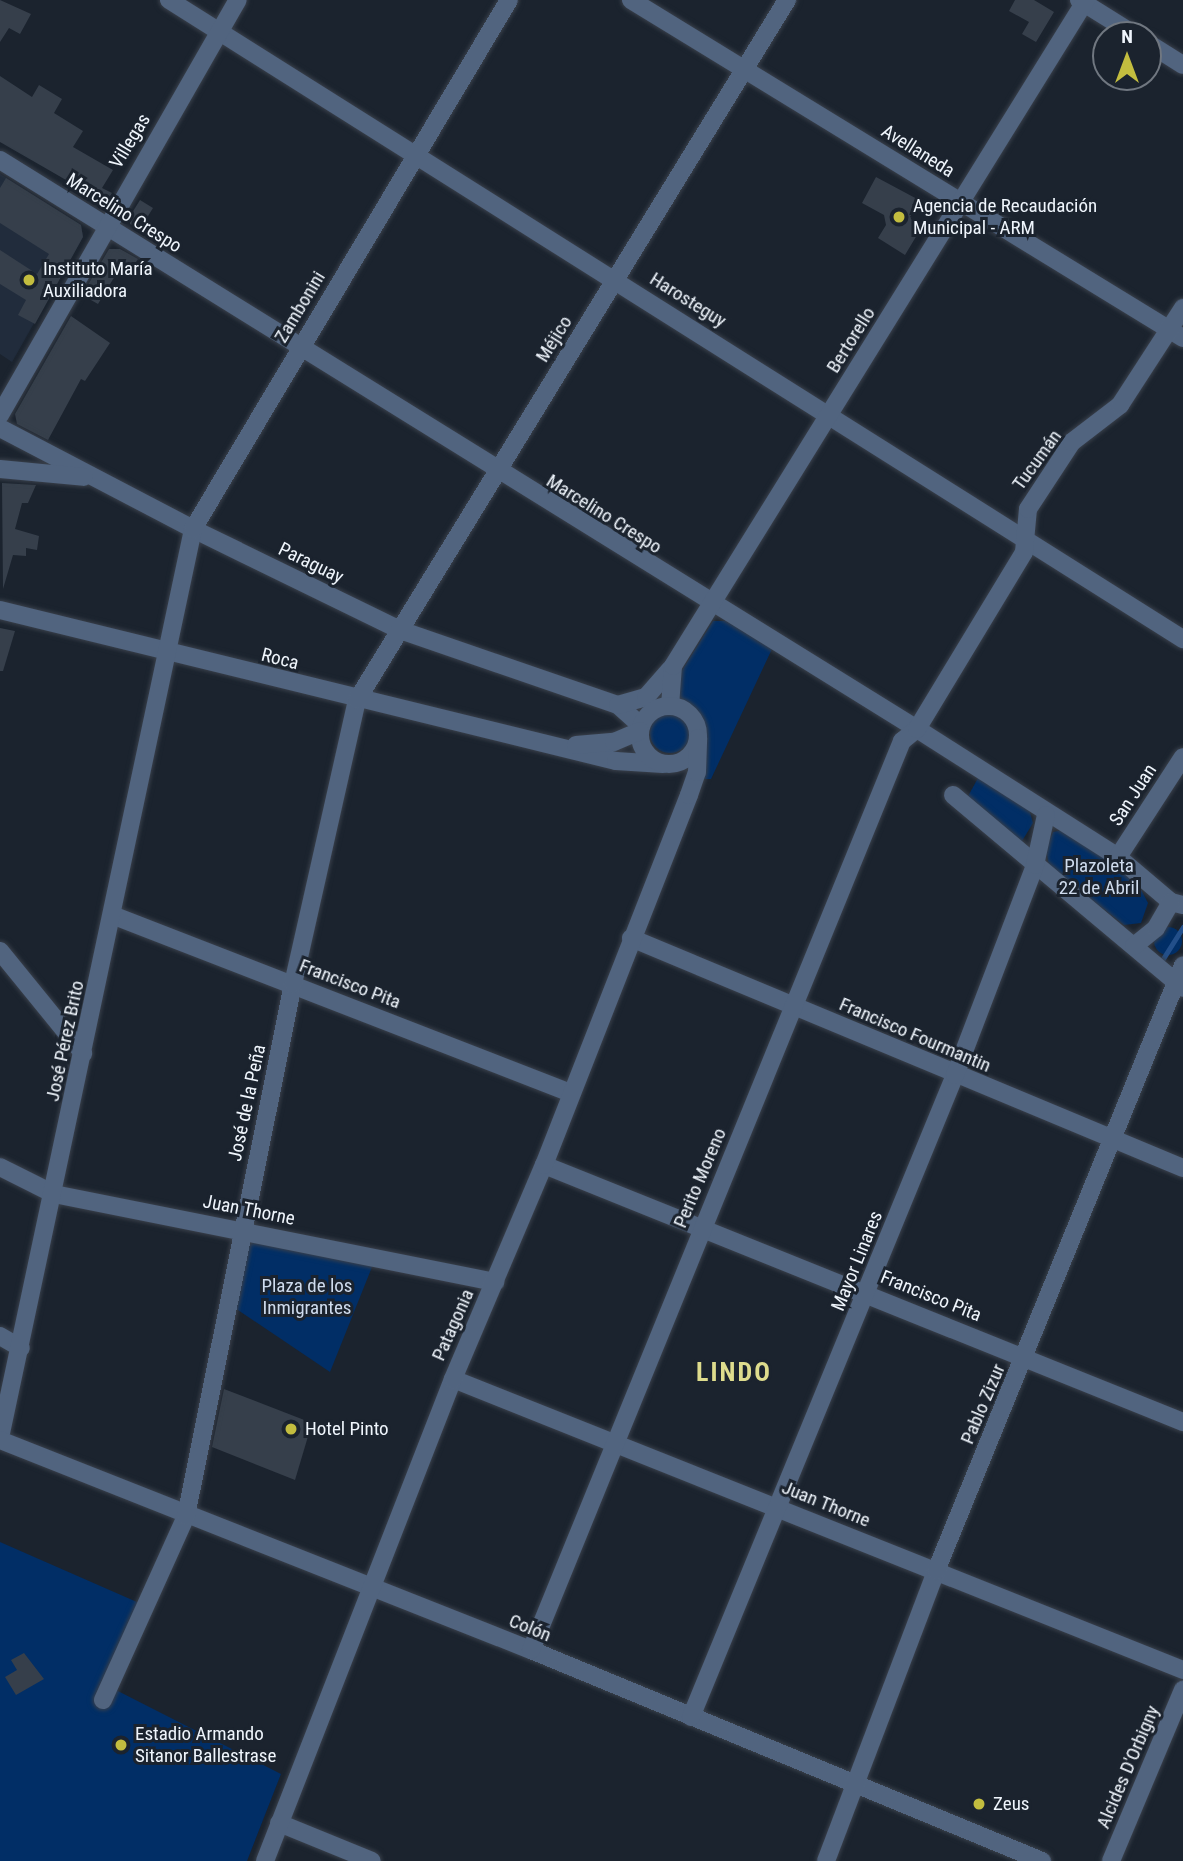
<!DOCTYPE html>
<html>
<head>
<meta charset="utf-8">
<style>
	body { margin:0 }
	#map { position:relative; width:1183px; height:1861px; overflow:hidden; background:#1b232e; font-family:"Roboto Condensed",sans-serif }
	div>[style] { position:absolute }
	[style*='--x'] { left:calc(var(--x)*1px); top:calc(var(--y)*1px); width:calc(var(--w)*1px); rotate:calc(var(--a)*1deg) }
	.built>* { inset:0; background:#212c3c }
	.green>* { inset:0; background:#012e66 }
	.round { border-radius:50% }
	.stream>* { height:4.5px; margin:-2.25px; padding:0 2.25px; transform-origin:2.25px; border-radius:2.25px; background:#234f8a }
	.building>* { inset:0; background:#363f4b }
	.roads { filter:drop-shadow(0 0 2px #39404b) drop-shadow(0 0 2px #39404b) }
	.minor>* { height:18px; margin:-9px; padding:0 9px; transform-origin:9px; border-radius:9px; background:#51647f }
	.minor>.ring { margin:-9px; padding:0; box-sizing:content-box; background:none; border:18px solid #51647f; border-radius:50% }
	.dots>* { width:19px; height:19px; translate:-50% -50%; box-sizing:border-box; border:4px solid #1b232e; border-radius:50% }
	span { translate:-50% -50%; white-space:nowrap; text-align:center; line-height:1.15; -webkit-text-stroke:6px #1b232e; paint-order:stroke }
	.street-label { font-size:19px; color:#eff5fc }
	.poi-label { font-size:19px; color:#eff5fc }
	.left { translate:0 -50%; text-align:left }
	.park-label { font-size:19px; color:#cfdcee }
	.district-label { font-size:26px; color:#dedc8d; font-weight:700; letter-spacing:2px }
	.north { position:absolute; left:1092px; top:21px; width:70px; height:70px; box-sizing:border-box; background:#1b232e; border:2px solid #707780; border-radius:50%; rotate:0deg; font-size:19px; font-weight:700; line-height:28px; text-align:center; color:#eff5fc }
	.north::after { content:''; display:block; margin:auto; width:24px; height:32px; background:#c3bd3f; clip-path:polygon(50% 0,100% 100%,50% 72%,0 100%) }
</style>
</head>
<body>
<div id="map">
	<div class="built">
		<div style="clip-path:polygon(0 174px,81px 225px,83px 237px,12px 362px,0 354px)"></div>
	</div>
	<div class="green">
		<div style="clip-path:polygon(713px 621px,726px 621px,772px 649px,711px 779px,702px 779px,701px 726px,691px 710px,679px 703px,676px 688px,679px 675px)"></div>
		<div class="round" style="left:650px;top:713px;width:40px;height:40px"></div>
		<div style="clip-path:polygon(978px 778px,1029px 809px,1033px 823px,1022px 841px,966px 800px)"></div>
		<div style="clip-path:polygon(1063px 830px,1135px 878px,1148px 903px,1141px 923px,1124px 925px,1049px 866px,1046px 849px,1053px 832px)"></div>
		<div class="round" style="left:1154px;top:927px;width:28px;height:28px"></div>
		<div style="clip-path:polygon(248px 1241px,374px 1262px,330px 1372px,232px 1306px)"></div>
		<div style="clip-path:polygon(0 1542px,146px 1606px,110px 1687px,281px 1774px,247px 1861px,0 1861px)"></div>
	</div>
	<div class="stream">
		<div style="--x:1161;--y:962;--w:41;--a:-57.8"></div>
	</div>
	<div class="building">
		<div style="clip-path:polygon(0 0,31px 14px,20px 34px,9px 28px,0 42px)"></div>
		<div style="clip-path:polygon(1015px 0,1034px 0,1054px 12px,1036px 42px,1022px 34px,1029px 22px,1009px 11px)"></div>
		<div style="clip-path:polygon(0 76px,32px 97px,39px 85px,62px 99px,54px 113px,83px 131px,73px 147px,113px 170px,102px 188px,112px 193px,106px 203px,0 142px)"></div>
		<div style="clip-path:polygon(876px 177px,919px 200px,910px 217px,923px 225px,905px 255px,878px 238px,886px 225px,884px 215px,862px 203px)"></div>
		<div style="clip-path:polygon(6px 178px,81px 225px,83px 237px,35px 324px,18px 315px,26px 300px,0 284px,0 250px,37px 274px,49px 254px,0 223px,0 188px)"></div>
		<div style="clip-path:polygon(140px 200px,153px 208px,140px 229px,130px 224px,130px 216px)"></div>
		<div style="clip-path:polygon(109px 249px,120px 249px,138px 259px,127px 276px,118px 271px,98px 304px,82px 295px)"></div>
		<div style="clip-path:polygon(71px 316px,110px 343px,85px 381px,81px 379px,48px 440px,17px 424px,15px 414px)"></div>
		<div style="clip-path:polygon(2px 483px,36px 485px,28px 503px,22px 503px,15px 529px,39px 536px,37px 550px,26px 548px,26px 556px,13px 555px,3px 589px)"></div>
		<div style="clip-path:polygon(0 628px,15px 631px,3px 671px,0 671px)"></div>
		<div style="clip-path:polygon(224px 1389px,312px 1423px,295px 1480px,212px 1447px)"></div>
		<div style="clip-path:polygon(24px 1653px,44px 1679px,16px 1695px,5px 1677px,17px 1670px,11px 1660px)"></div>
	</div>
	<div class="roads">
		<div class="minor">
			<div style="--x:169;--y:0;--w:1199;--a:32.22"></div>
			<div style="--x:631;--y:0;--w:647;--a:31.48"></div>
			<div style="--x:1079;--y:0;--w:66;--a:32"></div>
			<div style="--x:1148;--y:43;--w:41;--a:32.2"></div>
			<div style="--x:0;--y:160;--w:1079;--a:31.82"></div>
			<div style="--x:917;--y:729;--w:238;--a:32.5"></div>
			<div style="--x:1118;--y:857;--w:70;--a:40.3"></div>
			<div style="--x:1171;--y:902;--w:12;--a:14"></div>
			<div style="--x:0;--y:415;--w:478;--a:-60.2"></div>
			<div style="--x:0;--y:428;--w:218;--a:27.6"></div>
			<div style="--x:193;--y:529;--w:230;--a:26"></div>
			<div style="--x:400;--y:630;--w:231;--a:19"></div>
			<div style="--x:618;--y:705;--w:31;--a:42"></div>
			<div style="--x:0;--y:469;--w:84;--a:5.4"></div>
			<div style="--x:0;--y:610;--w:634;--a:13.77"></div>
			<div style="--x:616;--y:761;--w:47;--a:3.7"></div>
			<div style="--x:618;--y:705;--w:29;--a:-16"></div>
			<div style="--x:646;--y:697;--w:37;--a:-49"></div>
			<div style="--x:670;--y:706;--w:40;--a:-85.7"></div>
			<div style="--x:673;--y:666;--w:784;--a:-58.2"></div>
			<div class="ring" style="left:640px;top:706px;width:40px;height:40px"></div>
			<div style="--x:576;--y:745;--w:38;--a:-5"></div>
			<div style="--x:614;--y:742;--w:28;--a:-23"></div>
			<div style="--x:953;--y:795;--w:300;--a:40"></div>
			<div style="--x:1118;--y:857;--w:119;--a:-57"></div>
			<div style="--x:112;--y:915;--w:493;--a:21.2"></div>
			<div style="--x:631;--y:938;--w:598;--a:22.62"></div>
			<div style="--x:1134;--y:946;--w:28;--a:-39"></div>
			<div style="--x:1156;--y:928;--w:30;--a:-60"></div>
			<div style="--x:0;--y:951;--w:132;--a:50.9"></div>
			<div style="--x:544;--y:1165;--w:689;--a:21.91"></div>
			<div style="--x:0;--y:1167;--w:60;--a:26.6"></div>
			<div style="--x:54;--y:1194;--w:450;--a:11.3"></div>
			<div style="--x:0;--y:1336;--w:24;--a:30"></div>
			<div style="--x:453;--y:1379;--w:786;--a:21.73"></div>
			<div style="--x:0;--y:1438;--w:929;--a:-78.01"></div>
			<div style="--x:193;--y:529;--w:616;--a:-59.15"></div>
			<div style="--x:0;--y:1440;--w:571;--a:21.58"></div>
			<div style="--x:531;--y:1650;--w:553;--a:22.44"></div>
			<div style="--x:531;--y:1650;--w:982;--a:-67.8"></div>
			<div style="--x:902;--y:741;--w:19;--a:-39"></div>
			<div style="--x:917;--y:729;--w:207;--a:-58.8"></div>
			<div style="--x:1024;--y:552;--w:43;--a:-84.7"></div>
			<div style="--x:1028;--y:509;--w:80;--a:-56.7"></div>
			<div style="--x:1072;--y:442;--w:61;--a:-37.6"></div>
			<div style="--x:1120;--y:405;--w:116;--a:-57"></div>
			<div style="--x:103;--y:1700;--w:202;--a:-65.7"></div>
			<div style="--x:186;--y:1516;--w:543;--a:-78.63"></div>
			<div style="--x:293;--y:984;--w:291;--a:-77.3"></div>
			<div style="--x:357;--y:700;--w:822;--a:-58.44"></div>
			<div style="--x:691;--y:1717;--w:694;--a:-67.65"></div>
			<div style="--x:955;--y:1075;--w:225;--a:-69.1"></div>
			<div style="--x:1035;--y:865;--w:51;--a:-77.6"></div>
			<div style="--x:279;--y:1823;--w:100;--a:22.2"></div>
			<div style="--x:265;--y:1861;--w:517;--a:-68.69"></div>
			<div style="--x:453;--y:1379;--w:233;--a:-67"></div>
			<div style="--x:544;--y:1165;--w:397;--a:-68.6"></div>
			<div style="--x:689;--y:795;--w:24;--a:-71"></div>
			<div style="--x:697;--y:772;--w:34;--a:-88"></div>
			<div style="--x:826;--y:1861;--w:310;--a:-69.2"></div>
			<div style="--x:936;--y:1571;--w:654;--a:-67.82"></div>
			<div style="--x:1111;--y:1861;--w:186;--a:-67.2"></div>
		</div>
	</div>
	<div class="dots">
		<div style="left:899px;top:217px;background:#c3bd3f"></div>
		<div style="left:29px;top:280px;background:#c3bd3f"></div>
		<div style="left:291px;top:1429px;background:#c3bd3f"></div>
		<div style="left:121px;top:1745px;background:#c3bd3f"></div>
		<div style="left:979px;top:1804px;background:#c3bd3f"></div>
	</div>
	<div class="street-label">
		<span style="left:130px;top:141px;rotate:-59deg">Villegas</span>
		<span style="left:918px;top:151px;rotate:32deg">Avellaneda</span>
		<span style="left:124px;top:213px;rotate:32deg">Marcelino Crespo</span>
		<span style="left:688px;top:300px;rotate:32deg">Harosteguy</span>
		<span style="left:300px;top:307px;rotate:-59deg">Zambonini</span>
		<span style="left:554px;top:339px;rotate:-58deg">Méjico</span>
		<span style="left:851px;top:340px;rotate:-58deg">Bertorello</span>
		<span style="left:1037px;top:460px;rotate:-54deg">Tucumán</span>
		<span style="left:604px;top:514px;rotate:32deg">Marcelino Crespo</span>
		<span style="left:311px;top:563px;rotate:26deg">Paraguay</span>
		<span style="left:280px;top:659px;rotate:14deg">Roca</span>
		<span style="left:1133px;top:795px;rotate:-57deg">San Juan</span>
		<span style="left:350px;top:984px;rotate:21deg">Francisco Pita</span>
		<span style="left:915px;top:1035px;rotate:23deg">Francisco Fourmantin</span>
		<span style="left:65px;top:1041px;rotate:-78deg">José Pérez Brito</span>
		<span style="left:247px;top:1103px;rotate:-78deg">José de la Peña</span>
		<span style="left:700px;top:1178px;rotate:-67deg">Perito Moreno</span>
		<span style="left:249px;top:1210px;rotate:11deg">Juan Thorne</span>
		<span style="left:857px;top:1261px;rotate:-68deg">Mayor Linares</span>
		<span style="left:931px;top:1296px;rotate:22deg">Francisco Pita</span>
		<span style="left:453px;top:1325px;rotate:-66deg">Patagonia</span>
		<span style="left:983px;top:1404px;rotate:-67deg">Pablo Zizur</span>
		<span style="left:826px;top:1504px;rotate:22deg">Juan Thorne</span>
		<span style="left:530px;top:1628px;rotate:22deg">Colón</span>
		<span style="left:1128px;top:1767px;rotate:-67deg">Alcides D'Orbigny</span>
	</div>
	<div class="poi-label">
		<span class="left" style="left:913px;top:217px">Agencia de Recaudación<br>Municipal - ARM</span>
		<span class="left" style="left:43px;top:280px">Instituto María<br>Auxiliadora</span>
		<span class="left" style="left:305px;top:1429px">Hotel Pinto</span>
		<span class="left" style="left:135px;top:1745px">Estadio Armando<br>Sitanor Ballestrase</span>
		<span class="left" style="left:993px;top:1804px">Zeus</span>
	</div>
	<div class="park-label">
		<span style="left:1099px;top:877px">Plazoleta<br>22 de Abril</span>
		<span style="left:307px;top:1297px">Plaza de los<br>Inmigrantes</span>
	</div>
	<div class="district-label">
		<span style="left:734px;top:1373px">LINDO</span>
	</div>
	<div class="north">N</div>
</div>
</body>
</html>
